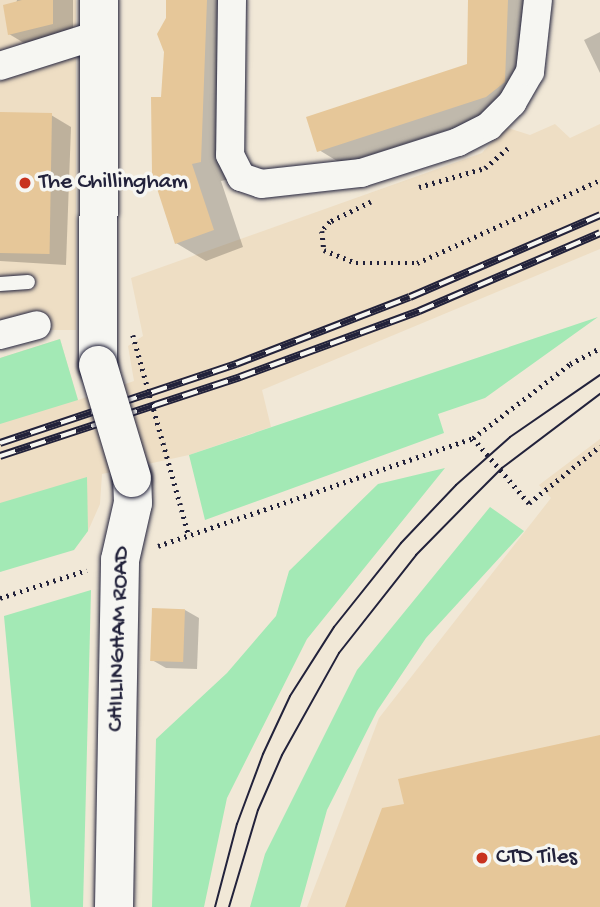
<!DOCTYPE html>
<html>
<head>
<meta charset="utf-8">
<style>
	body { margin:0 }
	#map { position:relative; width:600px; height:907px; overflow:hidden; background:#f1e8d7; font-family:"Gochi Hand",sans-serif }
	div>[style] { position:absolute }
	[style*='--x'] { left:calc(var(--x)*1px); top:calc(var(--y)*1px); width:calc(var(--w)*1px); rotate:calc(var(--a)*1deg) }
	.built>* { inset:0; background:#eedec4; transform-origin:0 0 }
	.green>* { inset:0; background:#a3e9b5 }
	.shadow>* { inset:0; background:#0003 }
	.building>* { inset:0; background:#e6c799; transform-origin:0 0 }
	.path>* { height:4.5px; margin-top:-2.25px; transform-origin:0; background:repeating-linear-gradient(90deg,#22223b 0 2px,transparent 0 7px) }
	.roads { filter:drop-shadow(0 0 2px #22223b) drop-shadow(0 0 2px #22223b) }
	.service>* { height:14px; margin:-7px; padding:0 7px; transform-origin:7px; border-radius:7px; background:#f6f6f2 }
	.minor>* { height:28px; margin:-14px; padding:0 14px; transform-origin:14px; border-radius:14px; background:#f6f6f2 }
	.primary>* { height:38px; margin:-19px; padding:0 19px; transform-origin:19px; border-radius:19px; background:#f6f6f2 }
	.tram>* { height:2px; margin:-1px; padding:0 1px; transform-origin:1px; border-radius:1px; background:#22223b }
	.rail>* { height:8px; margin-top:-4px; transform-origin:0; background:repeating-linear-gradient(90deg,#f6f6f2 0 16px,#22223b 0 32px); box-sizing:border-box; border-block:2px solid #22223b }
	.path-bridge>* { height:4.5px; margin-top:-2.25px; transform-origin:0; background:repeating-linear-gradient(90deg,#22223b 0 2px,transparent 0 7px) }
	.bridges { filter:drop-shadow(0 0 2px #22223b) drop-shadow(0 0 2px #22223b) }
	.primary-bridge>* { height:38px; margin:-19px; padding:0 19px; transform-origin:19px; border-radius:19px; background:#f6f6f2 }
	.dots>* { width:19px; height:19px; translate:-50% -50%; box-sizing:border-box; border:4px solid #f6f6f2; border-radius:50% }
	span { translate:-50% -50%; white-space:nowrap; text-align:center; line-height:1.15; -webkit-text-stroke:7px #f6f6f2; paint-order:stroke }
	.poi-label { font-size:23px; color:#22223b }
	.left { translate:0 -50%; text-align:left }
	.street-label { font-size:23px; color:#22223b }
</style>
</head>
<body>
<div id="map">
	<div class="built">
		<div style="left:0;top:0;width:76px;height:330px"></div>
		<div style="clip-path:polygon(555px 124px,570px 138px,600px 124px,600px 249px,262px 390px,271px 427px,189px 455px,102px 474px,100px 504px,88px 531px,0 572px,0 358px,60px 339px,78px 400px,134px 381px,128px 346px,143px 336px,131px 278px,482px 153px,505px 127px,530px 135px)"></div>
		<div style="clip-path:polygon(600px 439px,600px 907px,307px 907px,379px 718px,551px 498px,539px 485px)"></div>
	</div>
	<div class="green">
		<div style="clip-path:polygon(598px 317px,485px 398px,438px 414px,444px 433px,205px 520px,189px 455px)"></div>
		<div style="clip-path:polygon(60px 339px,78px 400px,0 424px,0 358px)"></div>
		<div style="clip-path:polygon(445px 468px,307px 639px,227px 798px,204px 907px,152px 907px,156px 739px,227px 673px,276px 616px,289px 571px,378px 484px)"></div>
		<div style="clip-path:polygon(87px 477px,88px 531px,74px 550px,0 572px,0 503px)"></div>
		<div style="clip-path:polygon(490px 507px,524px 531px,426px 638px,377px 711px,327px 810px,300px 907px,250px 907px,265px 854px,357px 670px)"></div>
		<div style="clip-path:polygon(91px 590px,83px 907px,31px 907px,4px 616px)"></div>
	</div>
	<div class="shadow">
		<div style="clip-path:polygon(17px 0,73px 0,73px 34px,29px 46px,9px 34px)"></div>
		<div style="clip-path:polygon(168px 0,237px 0,230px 179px,221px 181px,243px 247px,206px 261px,176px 243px,163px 98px)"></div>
		<div style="clip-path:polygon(470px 0,531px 0,510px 110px,342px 164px,319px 150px,469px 66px)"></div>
		<div style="clip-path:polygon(600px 32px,600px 73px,584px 40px)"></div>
		<div style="clip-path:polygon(0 113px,51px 115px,71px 127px,66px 265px,0 261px)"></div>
		<div style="clip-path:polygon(185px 610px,199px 618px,197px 669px,166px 668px,152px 660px)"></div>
	</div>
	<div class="building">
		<div style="clip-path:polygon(22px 0,53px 0,53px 24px,8px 35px,3px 5px)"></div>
		<div style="clip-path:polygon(166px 0,207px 0,201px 162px,192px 164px,214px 230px,175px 244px,152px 173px,151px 97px,161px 97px,164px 52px,157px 34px,166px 18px)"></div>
		<div style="clip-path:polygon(468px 0,508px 0,505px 82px,486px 97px,317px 152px,306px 117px,467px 64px)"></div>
		<div style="left:0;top:112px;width:52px;height:141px;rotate:1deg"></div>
		<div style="left:152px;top:608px;width:33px;height:53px;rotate:2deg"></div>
		<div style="clip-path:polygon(600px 735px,600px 907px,345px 907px,382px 808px,404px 804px,398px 779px)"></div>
	</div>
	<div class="path">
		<div style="--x:419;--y:187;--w:69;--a:-16.1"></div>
		<div style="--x:485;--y:168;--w:30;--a:-41"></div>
		<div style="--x:371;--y:202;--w:46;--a:154"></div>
		<div style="--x:330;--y:222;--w:12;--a:132"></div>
		<div style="--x:322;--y:231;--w:19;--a:84"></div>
		<div style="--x:324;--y:250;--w:35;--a:22"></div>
		<div style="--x:356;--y:263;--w:61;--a:0"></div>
		<div style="--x:417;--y:263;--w:201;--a:-24.4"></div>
		<div style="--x:180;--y:503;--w:34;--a:75"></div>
		<div style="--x:529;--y:503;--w:91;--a:-38.8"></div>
		<div style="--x:158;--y:546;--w:333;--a:-18.9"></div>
		<div style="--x:473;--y:438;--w:122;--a:-37.3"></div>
		<div style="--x:570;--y:364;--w:34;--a:-28"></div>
		<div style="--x:0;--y:598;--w:91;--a:-17.8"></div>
	</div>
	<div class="roads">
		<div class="service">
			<div style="--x:0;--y:284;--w:28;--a:-4"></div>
		</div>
		<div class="minor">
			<div style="--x:232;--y:0;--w:155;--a:90.7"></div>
			<div style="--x:230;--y:155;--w:25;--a:63"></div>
			<div style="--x:241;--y:177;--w:21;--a:19"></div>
			<div style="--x:261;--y:184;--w:101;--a:-6.3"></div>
			<div style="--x:361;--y:173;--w:102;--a:-17.7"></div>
			<div style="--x:458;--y:142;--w:35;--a:-27"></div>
			<div style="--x:489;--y:126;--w:33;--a:-45"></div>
			<div style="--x:512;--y:103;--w:36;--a:-60"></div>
			<div style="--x:530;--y:72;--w:72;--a:-83.7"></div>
			<div style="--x:0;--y:66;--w:103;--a:-17.6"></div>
			<div style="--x:0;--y:335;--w:38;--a:-15"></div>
		</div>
		<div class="primary">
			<div style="--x:98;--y:365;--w:365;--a:-89.8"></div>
			<div style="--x:114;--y:907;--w:347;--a:-89"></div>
			<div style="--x:120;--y:560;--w:58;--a:-77.2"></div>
			<div style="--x:133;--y:503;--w:25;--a:-92"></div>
		</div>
	</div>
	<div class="tram">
		<div style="--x:215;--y:907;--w:86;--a:-75.2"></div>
		<div style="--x:237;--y:824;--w:75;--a:-69.6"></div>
		<div style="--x:263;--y:754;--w:64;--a:-65"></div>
		<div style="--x:290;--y:696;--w:82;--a:-57.5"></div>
		<div style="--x:334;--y:627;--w:107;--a:-51.4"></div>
		<div style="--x:401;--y:543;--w:80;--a:-46.5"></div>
		<div style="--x:456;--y:485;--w:72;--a:-41.6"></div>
		<div style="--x:510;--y:437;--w:109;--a:-34.6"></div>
		<div style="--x:229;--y:907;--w:101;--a:-73.4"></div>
		<div style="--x:258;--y:810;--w:60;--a:-66.4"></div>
		<div style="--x:282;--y:755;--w:117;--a:-60.8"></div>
		<div style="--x:339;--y:653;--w:125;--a:-51.8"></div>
		<div style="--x:416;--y:555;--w:76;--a:-45.5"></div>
		<div style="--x:469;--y:501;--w:47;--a:-45"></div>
		<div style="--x:502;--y:468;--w:123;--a:-37.1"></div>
	</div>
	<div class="rail">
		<div style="--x:0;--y:443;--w:249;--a:-18.5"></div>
		<div style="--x:236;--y:364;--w:186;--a:-21.1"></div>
		<div style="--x:410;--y:297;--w:207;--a:-23.3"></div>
		<div style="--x:0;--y:456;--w:253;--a:-18.2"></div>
		<div style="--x:240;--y:377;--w:191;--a:-20.2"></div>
		<div style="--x:419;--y:311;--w:197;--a:-23.3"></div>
	</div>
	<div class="path-bridge">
		<div style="--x:133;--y:335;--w:174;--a:74.4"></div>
		<div style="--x:473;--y:438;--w:86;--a:49.3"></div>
	</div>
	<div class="bridges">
		<div class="primary-bridge">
			<div style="--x:98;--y:365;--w:118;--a:73.3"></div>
		</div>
	</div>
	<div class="dots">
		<div style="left:25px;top:183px;background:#c8321e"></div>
		<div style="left:482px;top:858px;background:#c8321e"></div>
	</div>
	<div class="poi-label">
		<span class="left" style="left:39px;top:183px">The Chillingham</span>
		<span class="left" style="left:496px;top:858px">CTD Tiles</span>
	</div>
	<div class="street-label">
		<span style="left:120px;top:639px;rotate:-88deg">CHILLINGHAM ROAD</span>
	</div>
</div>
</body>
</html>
